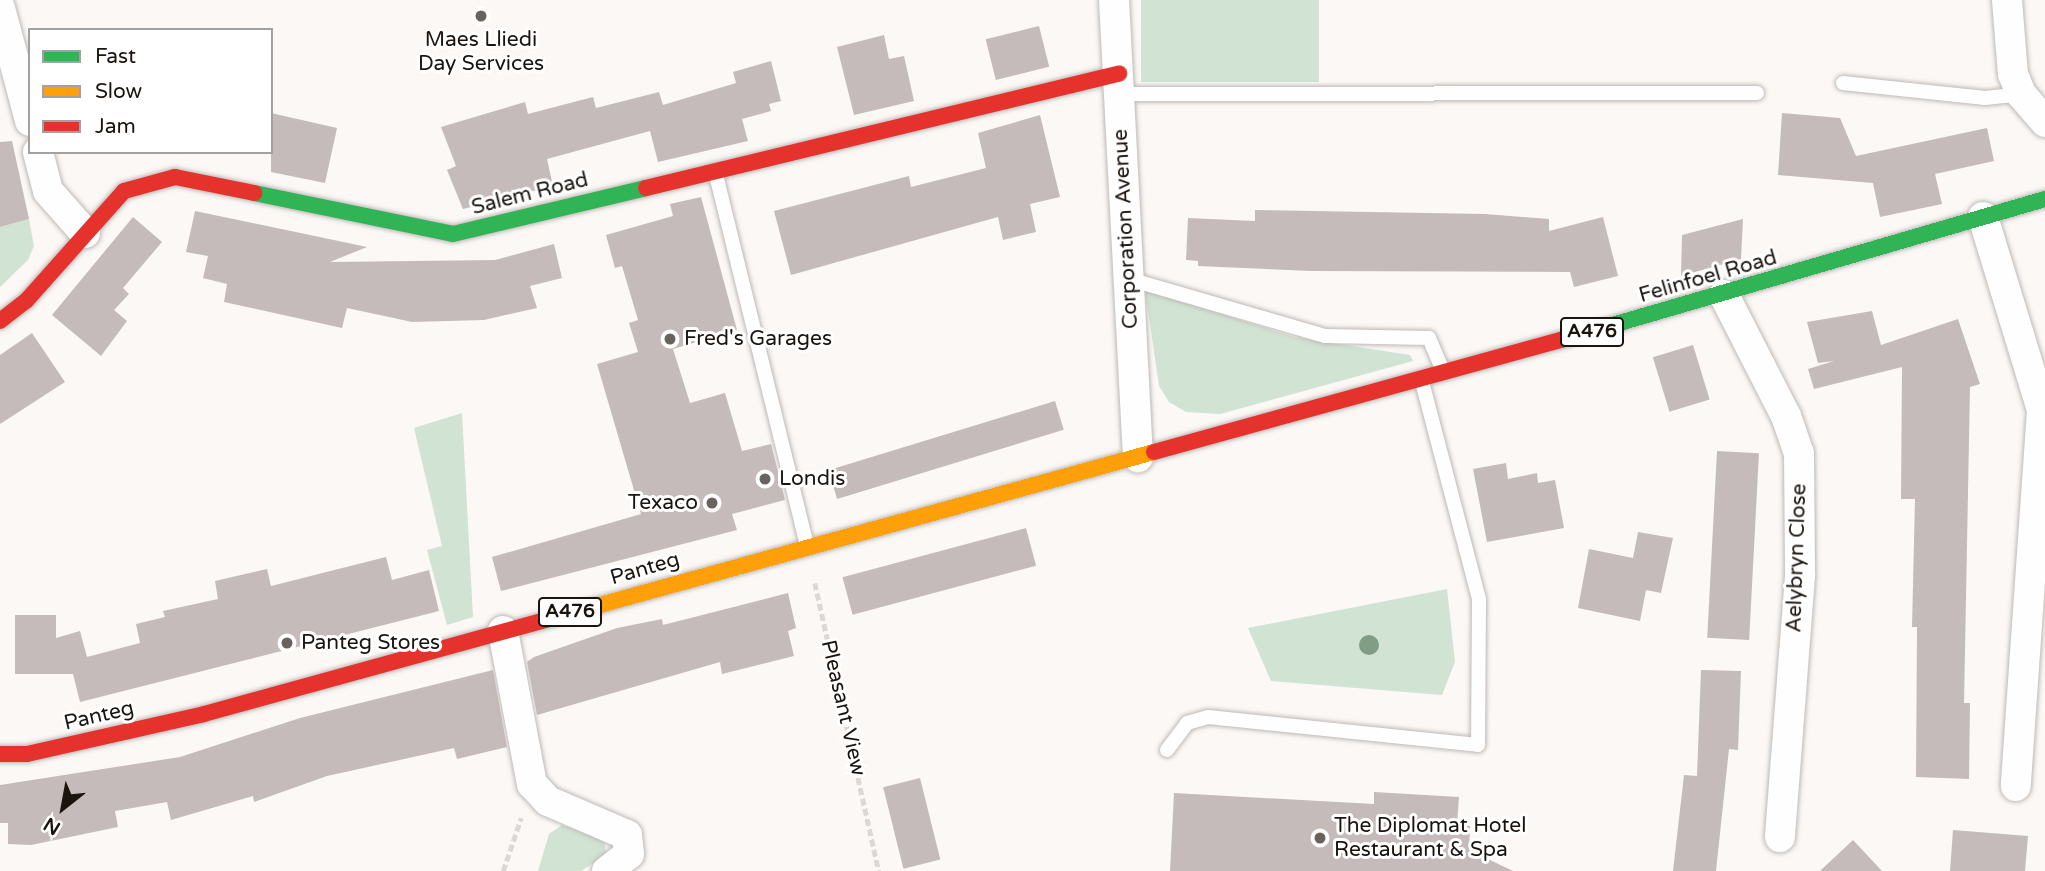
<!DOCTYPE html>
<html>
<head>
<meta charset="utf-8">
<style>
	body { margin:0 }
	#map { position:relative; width:2045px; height:871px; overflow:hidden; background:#fbf8f6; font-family:"Varela Round",sans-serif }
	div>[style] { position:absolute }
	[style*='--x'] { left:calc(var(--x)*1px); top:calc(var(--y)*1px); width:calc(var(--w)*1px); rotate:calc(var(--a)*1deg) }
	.green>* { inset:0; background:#d1e3d2; transform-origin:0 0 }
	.building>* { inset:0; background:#c5bbba; transform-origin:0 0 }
	.path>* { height:4.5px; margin-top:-2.25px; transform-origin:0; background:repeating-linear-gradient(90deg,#dad9d7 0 7px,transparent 0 10.5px) }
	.roads { filter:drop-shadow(0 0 2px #beb9b6) drop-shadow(0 0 2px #beb9b6) }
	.lane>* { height:14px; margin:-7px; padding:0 7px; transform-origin:7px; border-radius:7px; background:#fefefe }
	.street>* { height:30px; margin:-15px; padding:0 15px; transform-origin:15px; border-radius:15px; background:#fefefe }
	.fast>* { height:16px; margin:-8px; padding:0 8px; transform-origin:8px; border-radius:8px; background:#30b455 }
	.slow>* { height:16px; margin:-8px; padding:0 8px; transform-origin:8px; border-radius:8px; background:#ff9f0a }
	.jam>* { height:16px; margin:-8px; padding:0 8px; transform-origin:8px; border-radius:8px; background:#e5322d }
	.trees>* { width:20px; height:20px; margin:-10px; border-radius:50%; background:#809d86 }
	.dots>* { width:19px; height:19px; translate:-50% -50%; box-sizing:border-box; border:4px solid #fff; border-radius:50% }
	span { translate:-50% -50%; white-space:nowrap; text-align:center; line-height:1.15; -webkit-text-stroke:6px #fff; paint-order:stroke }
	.shield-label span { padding:2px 5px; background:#fff; border:2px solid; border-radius:5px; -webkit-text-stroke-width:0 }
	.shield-label { font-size:19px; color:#1a130e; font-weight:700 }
	.poi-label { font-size:21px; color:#1a130e }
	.left { translate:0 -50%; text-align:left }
	.right { translate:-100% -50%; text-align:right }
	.street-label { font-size:21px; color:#1a130e }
	.legend { position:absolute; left:28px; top:28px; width:245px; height:126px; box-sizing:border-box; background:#fff; border:2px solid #a3a19f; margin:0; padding:9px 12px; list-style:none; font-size:21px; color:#1a130e }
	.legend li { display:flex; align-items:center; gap:14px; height:35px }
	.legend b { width:35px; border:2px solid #a3a19f }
	.north { position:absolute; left:28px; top:773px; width:70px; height:70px; -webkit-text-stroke:5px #fff; paint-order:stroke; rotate:211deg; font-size:19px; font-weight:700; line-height:28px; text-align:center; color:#1a130e }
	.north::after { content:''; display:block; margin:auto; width:24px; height:32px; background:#1a130e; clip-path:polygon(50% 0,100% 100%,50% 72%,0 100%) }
</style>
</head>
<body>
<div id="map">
	<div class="green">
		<div style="left:1141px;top:0;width:178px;height:82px"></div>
		<div style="clip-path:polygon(29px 219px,34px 246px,28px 260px,0 287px,0 227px)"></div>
		<div style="clip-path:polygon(1145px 290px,1294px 337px,1410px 355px,1413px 361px,1220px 414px,1186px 412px,1169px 402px,1159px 386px)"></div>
		<div style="clip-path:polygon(462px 413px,473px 617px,447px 625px,427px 550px,442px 546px,414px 428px)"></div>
		<div style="clip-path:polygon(1447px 589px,1455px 662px,1442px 695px,1271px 681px,1248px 628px)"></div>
		<div style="clip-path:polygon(562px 825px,597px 838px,605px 844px,606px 855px,581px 871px,538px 871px,549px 834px)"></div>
	</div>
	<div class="building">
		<div style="left:1039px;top:26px;width:42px;height:55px;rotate:76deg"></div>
		<div style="clip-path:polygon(884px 35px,889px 59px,904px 56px,914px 101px,854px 115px,837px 47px)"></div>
		<div style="clip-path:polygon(771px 61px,781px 101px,769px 104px,771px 111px,742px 119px,748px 141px,658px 162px,650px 131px,547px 159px,553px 186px,463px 209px,447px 170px,456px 166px,441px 127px,525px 102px,528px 114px,593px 97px,596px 108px,659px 92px,663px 105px,736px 83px,733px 72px)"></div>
		<div style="clip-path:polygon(271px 113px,337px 128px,325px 183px,271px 172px)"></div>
		<div style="clip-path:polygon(1782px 113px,1840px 118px,1856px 156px,1987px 128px,1994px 161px,1935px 174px,1942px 204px,1880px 217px,1873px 183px,1778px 175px)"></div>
		<div style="clip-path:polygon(1040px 115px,1060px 197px,1030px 204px,1036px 232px,1003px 240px,998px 217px,791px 275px,774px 211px,909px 176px,911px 187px,986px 168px,978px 133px)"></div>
		<div style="clip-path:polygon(12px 141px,29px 219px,0 227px,0 142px)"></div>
		<div style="clip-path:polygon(701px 197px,737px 330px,673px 349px,690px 403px,725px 393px,742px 451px,771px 444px,785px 500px,732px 514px,737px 530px,501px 591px,492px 557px,641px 514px,597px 364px,638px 352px,629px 323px,638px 320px,622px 266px,615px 268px,606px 235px,673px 216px,670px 204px)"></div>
		<div style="clip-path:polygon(1255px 210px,1485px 214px,1549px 219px,1549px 231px,1603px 217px,1618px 276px,1574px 287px,1570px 272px,1311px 271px,1198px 266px,1198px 261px,1186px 260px,1188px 218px,1255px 221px)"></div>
		<div style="clip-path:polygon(195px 211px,367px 247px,330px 262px,495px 260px,554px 244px,562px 278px,530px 286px,537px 308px,484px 320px,412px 322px,347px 308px,342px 328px,224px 302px,227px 284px,203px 278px,208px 256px,186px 252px)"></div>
		<div style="clip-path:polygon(133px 217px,162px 242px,123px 288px,129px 294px,114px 310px,127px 321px,101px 356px,52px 315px)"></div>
		<div style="clip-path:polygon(1743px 219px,1741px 259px,1681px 276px,1682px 235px)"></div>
		<div style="clip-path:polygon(1872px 311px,1881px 345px,1958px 319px,1980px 384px,1970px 387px,1964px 703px,1970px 703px,1969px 779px,1916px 777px,1917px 627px,1912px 627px,1915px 499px,1901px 499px,1902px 367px,1814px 389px,1808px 369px,1834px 361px,1818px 363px,1807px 322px)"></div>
		<div style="clip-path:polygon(32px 333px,65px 382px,0 424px,0 355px)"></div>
		<div style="left:1693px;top:345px;width:57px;height:42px;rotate:73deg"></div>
		<div style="left:1055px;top:401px;width:30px;height:237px;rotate:73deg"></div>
		<div style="left:1717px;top:451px;width:42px;height:187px;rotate:3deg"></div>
		<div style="clip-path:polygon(1506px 463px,1508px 479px,1537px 473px,1538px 483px,1555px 480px,1564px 528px,1487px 542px,1473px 469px)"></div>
		<div style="left:1026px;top:528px;width:39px;height:190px;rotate:75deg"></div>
		<div style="clip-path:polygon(1638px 532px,1673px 538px,1661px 593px,1646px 590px,1640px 621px,1578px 608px,1589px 549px,1633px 558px)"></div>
		<div style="clip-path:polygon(386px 557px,392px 580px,429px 570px,439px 611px,80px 702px,73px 674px,15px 674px,15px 615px,56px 615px,56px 638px,80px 631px,87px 657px,140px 643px,136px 624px,165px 617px,163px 611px,218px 599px,215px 581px,267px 569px,271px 586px)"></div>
		<div style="clip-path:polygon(788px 593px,796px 628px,788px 631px,794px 656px,722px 674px,720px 662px,537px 715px,527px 662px,534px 657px,617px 628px,662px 619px,663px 625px)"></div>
		<div style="clip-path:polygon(493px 670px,507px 747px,457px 759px,454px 748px,327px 776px,254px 802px,253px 796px,171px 820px,167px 802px,115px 811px,118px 827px,31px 845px,8px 844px,8px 823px,0 823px,0 785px,180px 757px,300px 718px)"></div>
		<div style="clip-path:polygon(1701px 670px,1741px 671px,1738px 750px,1729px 749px,1716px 871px,1673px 871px,1684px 775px,1697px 776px)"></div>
		<div style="left:920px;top:778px;width:84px;height:38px;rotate:76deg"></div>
		<div style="clip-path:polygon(1374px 792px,1459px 797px,1457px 825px,1470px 826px,1469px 850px,1513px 871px,1170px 871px,1174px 793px,1374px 804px)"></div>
		<div style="clip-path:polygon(1953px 830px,2028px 836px,2025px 871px,1950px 871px)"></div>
		<div style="clip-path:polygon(1853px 840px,1882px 871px,1820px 871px)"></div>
	</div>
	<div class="path">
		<div style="--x:815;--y:583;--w:295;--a:77.5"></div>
		<div style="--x:503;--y:871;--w:56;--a:-71.2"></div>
	</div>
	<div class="roads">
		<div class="lane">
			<div style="--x:1843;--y:83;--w:143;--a:6"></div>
			<div style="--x:1985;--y:98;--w:36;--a:-6"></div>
			<div style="--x:1120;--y:94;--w:637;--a:-0.09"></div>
			<div style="--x:715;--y:171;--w:385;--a:76.2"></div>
			<div style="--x:1129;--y:279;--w:204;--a:16.2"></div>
			<div style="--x:1325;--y:336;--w:104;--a:1.1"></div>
			<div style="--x:1429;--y:338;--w:36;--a:67"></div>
			<div style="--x:1167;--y:750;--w:34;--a:-53"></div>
			<div style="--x:1187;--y:723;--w:22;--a:-16"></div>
			<div style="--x:1208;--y:717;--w:271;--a:5.9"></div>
			<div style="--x:1478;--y:745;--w:146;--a:-89.6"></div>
			<div style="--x:1479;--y:599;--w:225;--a:-104.7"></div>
		</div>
		<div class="street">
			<div style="--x:1114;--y:0;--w:458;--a:87"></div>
			<div style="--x:2007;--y:0;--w:74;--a:85.4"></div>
			<div style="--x:2013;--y:74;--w:22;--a:68"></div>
			<div style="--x:2021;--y:94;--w:37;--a:49"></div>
			<div style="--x:0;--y:8;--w:117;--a:75.1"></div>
			<div style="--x:38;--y:152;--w:40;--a:75.6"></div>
			<div style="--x:48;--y:191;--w:56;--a:48.6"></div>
			<div style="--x:1983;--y:217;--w:202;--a:73"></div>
			<div style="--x:2042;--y:410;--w:377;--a:94"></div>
			<div style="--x:1724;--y:295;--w:136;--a:62.9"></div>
			<div style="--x:1786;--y:416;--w:39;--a:71"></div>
			<div style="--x:1799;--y:453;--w:123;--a:89.5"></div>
			<div style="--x:1800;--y:576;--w:262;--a:94.4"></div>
			<div style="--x:503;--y:631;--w:156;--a:79.3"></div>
			<div style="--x:532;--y:784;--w:23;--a:47"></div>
			<div style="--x:548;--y:801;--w:86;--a:23.3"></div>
			<div style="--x:627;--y:835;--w:19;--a:84"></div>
			<div style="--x:629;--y:854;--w:28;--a:142"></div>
		</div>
		<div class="fast">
			<div style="--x:254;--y:193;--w:203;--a:11.6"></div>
			<div style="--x:453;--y:234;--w:198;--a:-13.4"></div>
			<div style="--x:1561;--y:340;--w:504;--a:-16.24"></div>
		</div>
		<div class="slow">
			<div style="--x:589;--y:608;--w:586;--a:-15.44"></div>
		</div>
		<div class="jam">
			<div style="--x:646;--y:188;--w:487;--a:-13.6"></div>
			<div style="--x:0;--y:321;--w:33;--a:-38"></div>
			<div style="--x:26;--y:301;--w:147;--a:-48.3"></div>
			<div style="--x:124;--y:191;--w:53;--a:-15.4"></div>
			<div style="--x:175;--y:177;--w:81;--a:11.4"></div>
			<div style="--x:1154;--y:452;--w:422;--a:-15.4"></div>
			<div style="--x:0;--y:754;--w:27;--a:0"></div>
			<div style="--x:27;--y:754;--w:181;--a:-12.7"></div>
			<div style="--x:204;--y:714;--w:399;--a:-15.4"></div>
		</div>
	</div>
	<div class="trees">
		<div style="left:1369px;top:645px"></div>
	</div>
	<div class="dots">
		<div style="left:481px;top:16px;background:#69635f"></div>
		<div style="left:670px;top:339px;background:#69635f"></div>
		<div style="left:765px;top:479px;background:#69635f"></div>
		<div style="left:712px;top:503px;background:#69635f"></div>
		<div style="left:287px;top:643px;background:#69635f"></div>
		<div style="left:1320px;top:838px;background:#69635f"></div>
	</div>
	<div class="shield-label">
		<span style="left:1592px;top:332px">A476</span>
		<span style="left:570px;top:612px">A476</span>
	</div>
	<div class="poi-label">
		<span style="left:481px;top:52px">Maes Lliedi<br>Day Services</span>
		<span class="left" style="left:684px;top:339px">Fred's Garages</span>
		<span class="left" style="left:779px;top:479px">Londis</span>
		<span class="right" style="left:698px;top:503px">Texaco</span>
		<span class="left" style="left:301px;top:643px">Panteg Stores</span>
		<span class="left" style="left:1334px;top:838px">The Diplomat Hotel<br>Restaurant &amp; Spa</span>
	</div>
	<div class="street-label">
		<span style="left:530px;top:194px;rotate:-14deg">Salem Road</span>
		<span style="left:1126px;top:229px;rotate:-93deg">Corporation Avenue</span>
		<span style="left:1708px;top:277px;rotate:-16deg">Felinfoel Road</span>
		<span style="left:1797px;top:558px;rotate:-88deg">Aelybryn Close</span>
		<span style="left:645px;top:569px;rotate:-16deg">Panteg</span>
		<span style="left:843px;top:708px;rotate:77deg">Pleasant View</span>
		<span style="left:99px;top:716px;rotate:-13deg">Panteg</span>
	</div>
	<ul class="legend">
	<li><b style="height:9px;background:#30b455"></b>Fast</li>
	<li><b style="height:9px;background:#ff9f0a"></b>Slow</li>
	<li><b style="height:9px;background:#e5322d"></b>Jam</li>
	</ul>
	<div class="north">N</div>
</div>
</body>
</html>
